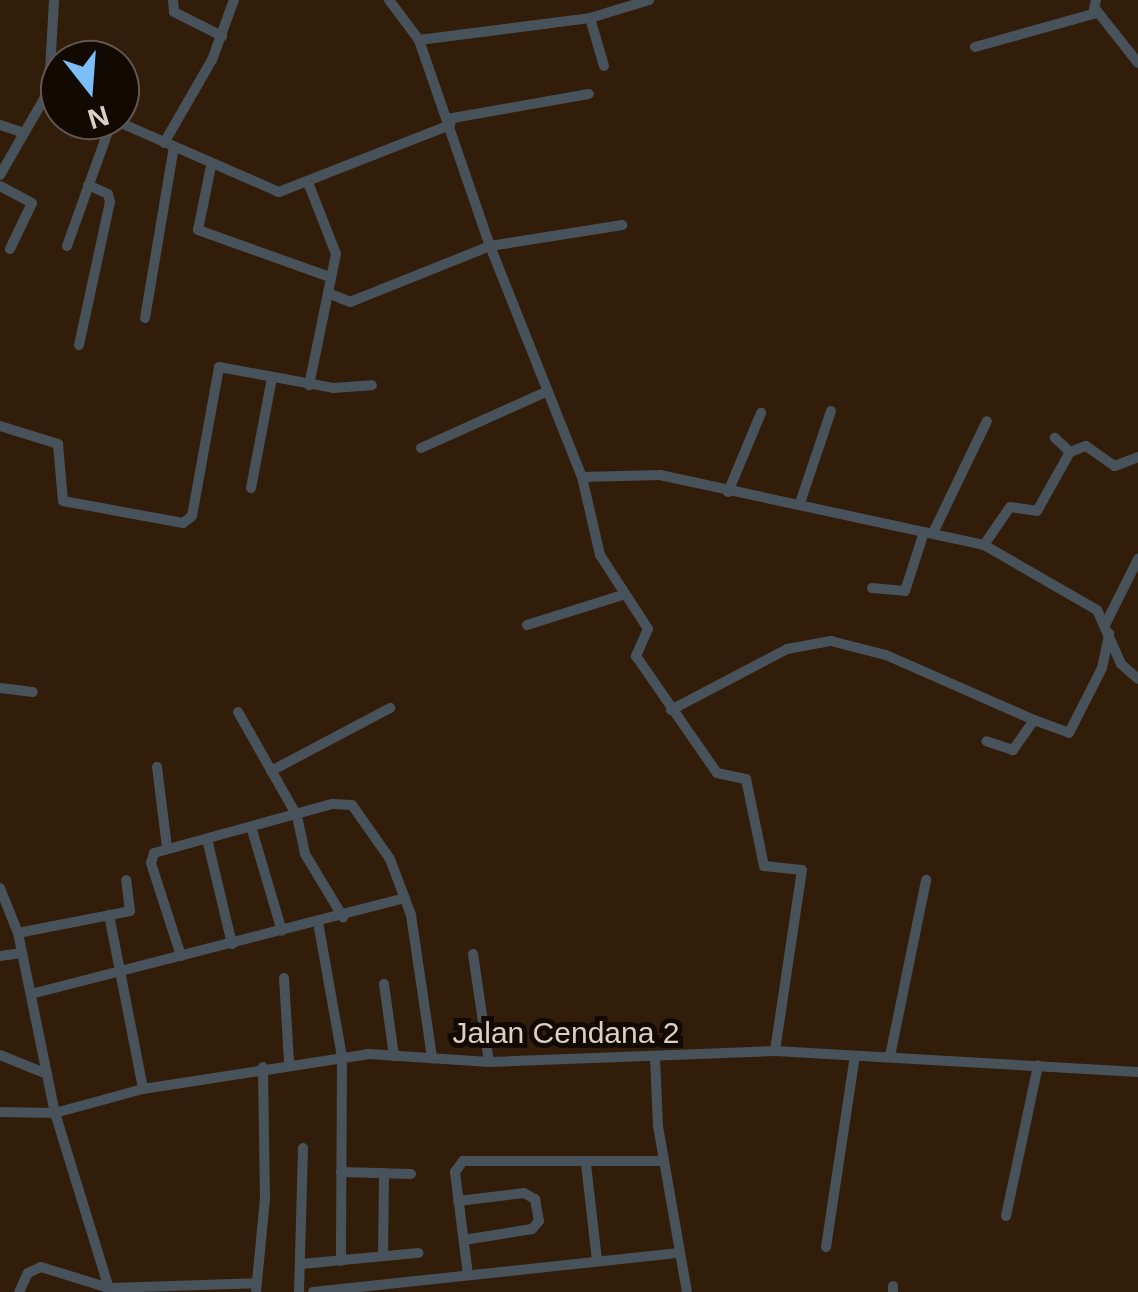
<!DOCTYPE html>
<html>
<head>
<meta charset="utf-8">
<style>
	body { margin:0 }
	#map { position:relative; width:1138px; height:1292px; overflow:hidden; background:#311d09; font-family:Arial,sans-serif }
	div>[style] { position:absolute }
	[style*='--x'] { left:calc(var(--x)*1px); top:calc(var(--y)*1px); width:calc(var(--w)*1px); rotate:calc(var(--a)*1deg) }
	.minor>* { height:10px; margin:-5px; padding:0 5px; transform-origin:5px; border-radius:5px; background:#48525b }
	span { translate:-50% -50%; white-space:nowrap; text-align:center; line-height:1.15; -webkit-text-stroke:10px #120903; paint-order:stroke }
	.street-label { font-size:30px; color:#ddcfc3 }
	.north { position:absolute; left:40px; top:40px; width:100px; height:100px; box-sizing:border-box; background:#120903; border:2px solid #635850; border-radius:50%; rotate:163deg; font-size:28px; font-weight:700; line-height:40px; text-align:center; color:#ddcfc3 }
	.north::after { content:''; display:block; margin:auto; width:35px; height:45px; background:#7bbef8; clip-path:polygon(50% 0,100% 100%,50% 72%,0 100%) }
</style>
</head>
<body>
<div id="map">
	<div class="minor">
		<div style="--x:54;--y:0;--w:90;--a:93.2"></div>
		<div style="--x:49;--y:90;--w:13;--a:29"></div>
		<div style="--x:173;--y:0;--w:12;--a:85"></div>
		<div style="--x:174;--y:12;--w:54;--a:26.6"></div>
		<div style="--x:389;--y:0;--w:50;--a:53.1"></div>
		<div style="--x:419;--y:40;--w:218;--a:71"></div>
		<div style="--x:490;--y:246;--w:249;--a:68.3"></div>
		<div style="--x:582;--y:477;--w:78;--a:-1.5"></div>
		<div style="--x:660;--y:475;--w:331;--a:12.2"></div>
		<div style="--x:984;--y:545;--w:130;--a:29.9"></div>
		<div style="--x:1097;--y:610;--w:59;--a:66"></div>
		<div style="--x:1121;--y:664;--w:23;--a:41"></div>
		<div style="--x:1097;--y:11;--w:66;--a:51.7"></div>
		<div style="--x:590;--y:18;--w:50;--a:73.7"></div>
		<div style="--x:419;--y:40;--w:172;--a:-7.3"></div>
		<div style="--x:590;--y:18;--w:62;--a:-17"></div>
		<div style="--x:975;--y:47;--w:123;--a:-15.6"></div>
		<div style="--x:1093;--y:14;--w:14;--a:-78"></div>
		<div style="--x:447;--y:119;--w:144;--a:-10"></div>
		<div style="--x:114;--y:120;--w:180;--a:23.6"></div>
		<div style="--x:279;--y:192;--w:184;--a:-21.4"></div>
		<div style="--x:0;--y:125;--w:25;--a:18"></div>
		<div style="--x:164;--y:143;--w:96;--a:-60"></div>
		<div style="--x:212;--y:60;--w:64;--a:-69.9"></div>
		<div style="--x:211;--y:166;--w:65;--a:101.5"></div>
		<div style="--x:198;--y:230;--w:140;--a:19.6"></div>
		<div style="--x:0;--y:175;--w:98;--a:-60"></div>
		<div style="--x:309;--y:185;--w:74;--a:68.6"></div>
		<div style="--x:336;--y:254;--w:134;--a:101.6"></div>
		<div style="--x:0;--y:186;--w:36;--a:28"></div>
		<div style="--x:32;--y:203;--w:51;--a:115.6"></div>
		<div style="--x:67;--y:246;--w:134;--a:-70.3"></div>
		<div style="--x:328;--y:293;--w:24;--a:22"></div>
		<div style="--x:350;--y:302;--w:151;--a:-21.8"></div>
		<div style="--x:490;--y:246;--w:134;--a:-9"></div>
		<div style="--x:145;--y:318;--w:173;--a:-80.4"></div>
		<div style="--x:79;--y:345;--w:146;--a:-77.8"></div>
		<div style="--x:110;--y:202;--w:8;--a:-104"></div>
		<div style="--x:108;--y:194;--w:22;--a:-156"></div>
		<div style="--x:0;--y:426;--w:61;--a:17.2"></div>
		<div style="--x:58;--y:444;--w:57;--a:85"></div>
		<div style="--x:63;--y:501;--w:122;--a:10.4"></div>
		<div style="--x:183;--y:523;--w:11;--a:-38"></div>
		<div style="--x:192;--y:516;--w:151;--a:-79.7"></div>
		<div style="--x:219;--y:367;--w:116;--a:10.4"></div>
		<div style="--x:333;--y:388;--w:39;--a:-4"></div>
		<div style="--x:421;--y:448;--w:139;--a:-24.2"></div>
		<div style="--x:1070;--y:452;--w:17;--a:-21"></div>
		<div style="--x:1086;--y:446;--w:35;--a:35"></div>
		<div style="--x:1115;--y:466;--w:25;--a:-21"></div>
		<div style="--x:582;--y:477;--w:80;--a:77"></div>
		<div style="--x:600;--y:555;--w:88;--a:57"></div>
		<div style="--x:648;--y:629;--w:30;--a:114"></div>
		<div style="--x:636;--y:656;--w:142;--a:55.3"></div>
		<div style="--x:717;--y:773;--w:30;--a:12"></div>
		<div style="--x:746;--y:779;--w:89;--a:78.3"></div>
		<div style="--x:764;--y:866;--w:38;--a:6"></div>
		<div style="--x:802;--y:870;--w:183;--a:98.5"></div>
		<div style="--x:251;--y:488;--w:112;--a:-79.2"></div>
		<div style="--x:728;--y:492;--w:86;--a:-67.3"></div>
		<div style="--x:800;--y:503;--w:97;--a:-71.4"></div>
		<div style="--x:933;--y:533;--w:124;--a:-64.3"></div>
		<div style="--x:984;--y:545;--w:46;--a:-55.6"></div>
		<div style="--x:1010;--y:507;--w:27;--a:8"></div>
		<div style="--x:1037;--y:511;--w:68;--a:-60.8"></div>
		<div style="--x:1070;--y:452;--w:21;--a:-137"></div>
		<div style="--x:872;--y:588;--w:33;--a:5"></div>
		<div style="--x:905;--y:591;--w:62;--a:-72.1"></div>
		<div style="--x:1106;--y:623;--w:72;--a:-63.4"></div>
		<div style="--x:527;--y:625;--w:101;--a:-17.4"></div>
		<div style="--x:0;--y:688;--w:33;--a:7"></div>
		<div style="--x:671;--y:710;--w:131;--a:-27.7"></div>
		<div style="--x:787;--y:649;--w:45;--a:-10.3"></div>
		<div style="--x:831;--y:641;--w:57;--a:14.3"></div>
		<div style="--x:886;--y:655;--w:162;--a:23.7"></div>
		<div style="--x:1034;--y:720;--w:37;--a:125"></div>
		<div style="--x:1013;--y:750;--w:28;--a:-162"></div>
		<div style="--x:238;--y:712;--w:120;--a:60.4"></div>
		<div style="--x:297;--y:816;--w:39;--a:78"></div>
		<div style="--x:305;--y:854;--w:74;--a:58.9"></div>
		<div style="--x:1034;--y:720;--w:37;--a:20"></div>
		<div style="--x:1069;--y:733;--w:73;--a:-63.1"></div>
		<div style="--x:1102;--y:668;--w:35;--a:-78"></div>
		<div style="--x:157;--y:767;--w:81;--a:82.9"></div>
		<div style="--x:271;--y:771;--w:135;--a:-27.9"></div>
		<div style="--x:252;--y:830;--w:105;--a:73.5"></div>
		<div style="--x:207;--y:839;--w:108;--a:76.6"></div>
		<div style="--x:0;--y:888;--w:48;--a:68.2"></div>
		<div style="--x:18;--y:933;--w:184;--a:78.4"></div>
		<div style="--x:55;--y:1113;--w:187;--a:72.9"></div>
		<div style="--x:109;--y:915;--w:177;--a:78.9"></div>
		<div style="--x:318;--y:922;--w:137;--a:79.9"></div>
		<div style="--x:342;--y:1057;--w:204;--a:90.3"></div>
		<div style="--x:18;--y:933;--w:114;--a:-11.1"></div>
		<div style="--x:130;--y:911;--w:31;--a:-97"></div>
		<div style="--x:473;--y:954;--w:109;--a:81.6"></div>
		<div style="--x:0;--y:956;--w:22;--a:-8"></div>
		<div style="--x:181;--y:956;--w:98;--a:-107.9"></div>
		<div style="--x:151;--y:863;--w:10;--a:-73"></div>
		<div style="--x:154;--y:853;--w:185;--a:-15.4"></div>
		<div style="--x:332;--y:804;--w:20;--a:3"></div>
		<div style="--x:352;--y:805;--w:66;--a:54.9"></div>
		<div style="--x:390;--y:859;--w:60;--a:69.4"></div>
		<div style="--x:411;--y:915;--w:145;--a:81.6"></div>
		<div style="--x:284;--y:978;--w:85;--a:86.6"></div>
		<div style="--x:384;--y:984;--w:73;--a:82.1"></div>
		<div style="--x:31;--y:994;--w:386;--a:-14.4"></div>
		<div style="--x:0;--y:1055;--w:51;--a:22"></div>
		<div style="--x:890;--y:1056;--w:180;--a:-78.4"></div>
		<div style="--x:655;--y:1059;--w:67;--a:87.4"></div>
		<div style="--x:658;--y:1126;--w:169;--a:80.1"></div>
		<div style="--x:0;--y:1112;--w:55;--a:1"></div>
		<div style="--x:55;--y:1113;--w:91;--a:-15.3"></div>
		<div style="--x:143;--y:1089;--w:229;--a:-8.8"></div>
		<div style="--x:369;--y:1054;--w:120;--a:3.8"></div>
		<div style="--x:489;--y:1062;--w:286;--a:-2.2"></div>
		<div style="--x:775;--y:1051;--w:364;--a:3.3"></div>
		<div style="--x:586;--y:1164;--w:98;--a:83.5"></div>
		<div style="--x:341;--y:1172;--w:70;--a:1.6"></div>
		<div style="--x:458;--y:1201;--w:66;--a:-6.9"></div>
		<div style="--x:524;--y:1193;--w:13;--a:29"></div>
		<div style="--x:535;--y:1199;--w:22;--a:80"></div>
		<div style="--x:539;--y:1221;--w:11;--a:131"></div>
		<div style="--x:532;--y:1229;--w:69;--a:170.8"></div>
		<div style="--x:1006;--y:1216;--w:154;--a:-78"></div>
		<div style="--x:826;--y:1247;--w:193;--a:-81.4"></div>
		<div style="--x:383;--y:1256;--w:83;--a:-89.3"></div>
		<div style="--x:301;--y:1264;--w:118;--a:-5.4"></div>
		<div style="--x:468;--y:1275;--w:104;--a:-97.2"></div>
		<div style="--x:455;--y:1172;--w:14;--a:-54"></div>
		<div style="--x:463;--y:1161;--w:199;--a:0"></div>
		<div style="--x:19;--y:1292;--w:21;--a:-65"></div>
		<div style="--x:28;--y:1273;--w:14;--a:-25"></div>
		<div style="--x:41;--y:1267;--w:71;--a:17.2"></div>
		<div style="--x:109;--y:1288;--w:147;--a:-1.9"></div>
		<div style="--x:256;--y:1292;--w:93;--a:-84.5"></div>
		<div style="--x:265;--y:1199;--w:132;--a:-90.9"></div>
		<div style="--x:299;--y:1292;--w:144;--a:-88.4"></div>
		<div style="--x:313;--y:1292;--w:368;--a:-6.1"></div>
		<div style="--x:893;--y:1292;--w:6;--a:-90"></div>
	</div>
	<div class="street-label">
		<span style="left:566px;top:1033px">Jalan Cendana 2</span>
	</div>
	<div class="north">N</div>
</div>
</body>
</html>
